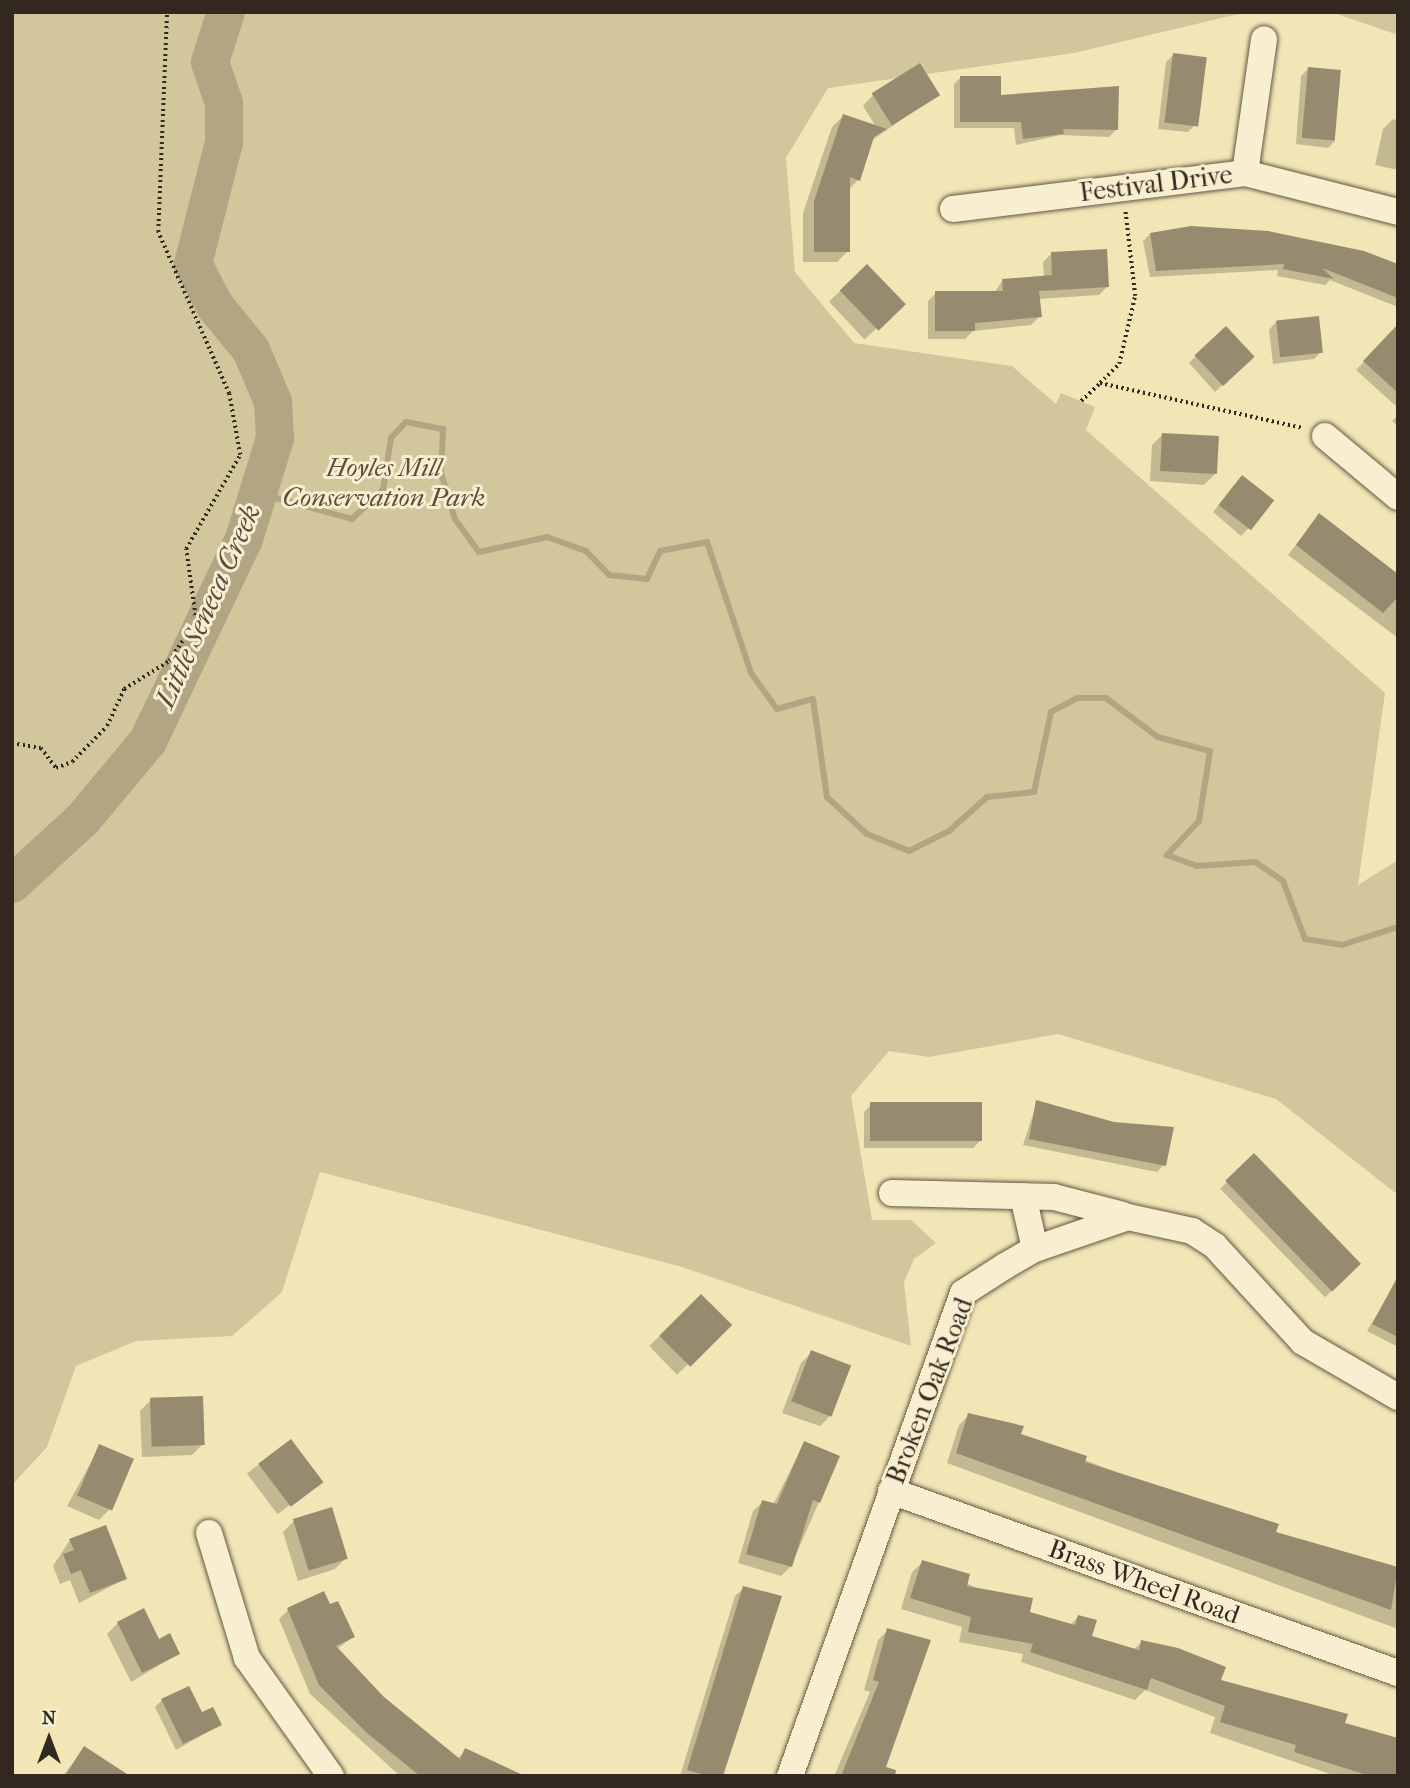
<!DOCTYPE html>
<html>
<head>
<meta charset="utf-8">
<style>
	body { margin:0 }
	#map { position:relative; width:1410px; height:1788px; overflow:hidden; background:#f3e6b6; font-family:"IM FELL French Canon",serif }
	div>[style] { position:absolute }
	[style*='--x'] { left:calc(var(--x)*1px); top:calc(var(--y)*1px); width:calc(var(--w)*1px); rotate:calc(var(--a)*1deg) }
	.green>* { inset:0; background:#d2c69c }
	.shadow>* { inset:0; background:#0003; transform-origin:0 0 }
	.stream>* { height:6px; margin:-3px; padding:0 3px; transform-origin:3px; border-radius:3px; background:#b1a583 }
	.river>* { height:38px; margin:-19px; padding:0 19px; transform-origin:19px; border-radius:19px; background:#b1a583 }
	.building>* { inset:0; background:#968b6e; transform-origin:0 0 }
	.path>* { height:3.5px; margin-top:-1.75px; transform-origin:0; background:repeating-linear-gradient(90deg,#32281f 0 2px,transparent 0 5.5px) }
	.roads { filter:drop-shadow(0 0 2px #625845) drop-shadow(0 0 2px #625845) }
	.minor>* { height:26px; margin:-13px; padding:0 13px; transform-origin:13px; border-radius:13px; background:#f7efd0 }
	span { translate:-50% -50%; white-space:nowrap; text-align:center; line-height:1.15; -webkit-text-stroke:6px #f7efd0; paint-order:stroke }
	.street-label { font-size:26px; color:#32281f }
	.park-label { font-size:26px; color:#5a503e; font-style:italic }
	.water-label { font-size:28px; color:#584e3d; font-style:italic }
	.frame { position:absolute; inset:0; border:14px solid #32281f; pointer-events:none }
	.north { position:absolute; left:14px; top:1704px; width:70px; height:70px; -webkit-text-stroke:5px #f7efd0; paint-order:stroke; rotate:0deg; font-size:19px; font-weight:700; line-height:28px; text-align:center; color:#32281f }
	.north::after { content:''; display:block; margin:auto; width:24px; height:32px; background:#32281f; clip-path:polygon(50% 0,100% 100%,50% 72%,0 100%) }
</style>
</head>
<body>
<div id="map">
	<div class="green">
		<div style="clip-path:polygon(12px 12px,1247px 12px,1074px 53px,828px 88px,786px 158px,795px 272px,854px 343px,1012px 366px,1056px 404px,1061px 393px,1095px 407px,1086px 430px,1385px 693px,1358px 885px,1398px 860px,1398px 1195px,1276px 1099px,1058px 1034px,929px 1057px,889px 1051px,851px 1096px,872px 1220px,911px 1220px,936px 1243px,914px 1259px,904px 1282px,911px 1346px,682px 1267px,320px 1172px,282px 1292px,232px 1336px,136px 1341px,76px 1366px,47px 1447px,12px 1485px)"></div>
		<div style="clip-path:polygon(1331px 12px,1398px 12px,1398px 35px)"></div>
	</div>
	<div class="shadow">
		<div style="clip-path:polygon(1173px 55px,1195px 125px,1188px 132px,1158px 129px,1166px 62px)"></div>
		<div style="clip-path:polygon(1308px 69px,1335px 141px,1328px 148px,1296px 144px,1301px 76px)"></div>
		<div style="clip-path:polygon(961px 77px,1000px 97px,1116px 130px,1109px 137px,1060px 135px,1016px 145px,1014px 128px,954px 128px,954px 84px)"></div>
		<div style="clip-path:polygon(938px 94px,871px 141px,858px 180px,848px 190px,848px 251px,837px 262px,803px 262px,803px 213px,832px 127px,843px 116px,876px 127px,863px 106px,873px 95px)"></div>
		<div style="clip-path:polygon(1393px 119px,1398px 121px,1398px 170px,1375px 165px,1383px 129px)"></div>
		<div style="clip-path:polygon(1150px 234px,1398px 266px,1398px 307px,1330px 280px,1325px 285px,1277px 276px,1278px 270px,1150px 277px,1143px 241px)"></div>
		<div style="clip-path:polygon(1051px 254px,1107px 287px,1099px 295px,1038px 299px,1040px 316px,1031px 325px,973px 331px,965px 339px,928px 339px,928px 301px,936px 293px,994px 293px,1002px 281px,1044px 277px,1043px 262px)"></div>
		<div style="left:867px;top:266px;width:52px;height:52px;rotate:47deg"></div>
		<div style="clip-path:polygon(1276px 322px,1321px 352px,1314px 359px,1273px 364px,1269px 330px)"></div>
		<div style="clip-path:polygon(1390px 334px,1398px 342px,1398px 408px,1356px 370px)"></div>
		<div style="clip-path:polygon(1196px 356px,1245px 364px,1215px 392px,1189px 363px)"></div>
		<div style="clip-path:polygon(1398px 415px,1398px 426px,1392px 421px)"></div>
		<div style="clip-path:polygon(1163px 434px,1215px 474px,1204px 485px,1150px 481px,1152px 445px)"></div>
		<div style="clip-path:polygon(1235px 484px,1248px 529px,1241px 536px,1213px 512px)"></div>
		<div style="clip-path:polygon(1319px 515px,1398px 579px,1398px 638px,1288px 555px)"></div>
		<div style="clip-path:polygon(1037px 1102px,1164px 1165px,1157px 1172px,1023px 1145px)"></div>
		<div style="clip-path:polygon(871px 1105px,980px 1141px,973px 1148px,864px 1148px,864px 1112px)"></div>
		<div style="left:1254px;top:1156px;width:151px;height:47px;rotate:46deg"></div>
		<div style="clip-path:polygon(1391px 1292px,1398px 1295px,1398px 1347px,1367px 1331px)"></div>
		<div style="left:701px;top:1296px;width:40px;height:72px;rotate:46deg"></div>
		<div style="clip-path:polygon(812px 1352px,831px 1415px,820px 1426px,782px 1413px,801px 1363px)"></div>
		<div style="clip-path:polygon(151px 1400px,203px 1444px,192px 1455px,142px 1457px,140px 1411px)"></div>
		<div style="clip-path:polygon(969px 1415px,1273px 1533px,1398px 1569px,1398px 1629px,947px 1463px,959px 1425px)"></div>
		<div style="left:290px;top:1441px;width:51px;height:54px;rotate:53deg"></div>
		<div style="clip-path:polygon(804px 1443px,819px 1502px,791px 1566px,781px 1576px,738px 1563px,753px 1511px,763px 1502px,773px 1505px)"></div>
		<div style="clip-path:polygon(100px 1446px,110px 1509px,99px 1520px,67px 1506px)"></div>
		<div style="clip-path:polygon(294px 1521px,346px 1558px,335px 1569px,298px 1581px,283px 1532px)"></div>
		<div style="clip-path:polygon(70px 1540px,125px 1579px,79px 1603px,70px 1580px,60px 1584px,53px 1566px)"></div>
		<div style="clip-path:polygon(923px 1562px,1028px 1613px,1070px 1625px,1078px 1617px,1090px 1637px,1133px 1650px,1142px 1642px,1219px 1682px,1346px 1716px,1343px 1724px,1398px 1776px,1336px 1776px,1210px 1733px,1215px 1717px,1145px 1690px,1135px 1700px,1021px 1662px,1023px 1654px,959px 1642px,962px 1627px,901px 1609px,912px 1572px)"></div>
		<div style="clip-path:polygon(744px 1588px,721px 1776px,680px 1776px,735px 1596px)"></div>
		<div style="clip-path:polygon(329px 1607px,353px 1637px,337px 1649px,382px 1698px,457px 1759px,465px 1751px,499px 1776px,400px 1776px,310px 1694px,279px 1619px,288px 1610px)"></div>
		<div style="clip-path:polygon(118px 1623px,159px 1641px,178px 1654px,131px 1682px,107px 1634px)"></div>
		<div style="clip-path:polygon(888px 1630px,882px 1776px,834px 1776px,870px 1692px,864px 1690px,878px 1640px)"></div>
		<div style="clip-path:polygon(162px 1700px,220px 1725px,176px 1750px,155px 1707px)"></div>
		<div style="clip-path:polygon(84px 1748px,118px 1776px,63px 1776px)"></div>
	</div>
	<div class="stream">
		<div style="--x:258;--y:493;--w:98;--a:15.5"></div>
		<div style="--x:352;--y:519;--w:42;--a:-43.1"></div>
		<div style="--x:383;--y:490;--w:53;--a:-81.3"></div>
		<div style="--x:391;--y:438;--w:22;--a:-47"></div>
		<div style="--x:406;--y:422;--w:38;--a:11"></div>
		<div style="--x:443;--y:429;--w:44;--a:92.6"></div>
		<div style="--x:441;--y:473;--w:48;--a:73.1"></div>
		<div style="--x:455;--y:519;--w:41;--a:54"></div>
		<div style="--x:479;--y:552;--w:70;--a:-12.4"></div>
		<div style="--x:547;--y:537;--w:41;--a:19.7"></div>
		<div style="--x:586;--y:551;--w:33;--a:46"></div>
		<div style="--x:609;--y:575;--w:38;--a:6"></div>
		<div style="--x:647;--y:579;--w:31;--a:-65"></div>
		<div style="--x:660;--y:551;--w:48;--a:-10.8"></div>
		<div style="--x:707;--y:542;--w:138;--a:71.4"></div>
		<div style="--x:751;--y:673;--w:44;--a:54.2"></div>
		<div style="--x:777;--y:709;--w:37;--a:-16"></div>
		<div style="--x:813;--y:699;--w:99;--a:81.9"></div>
		<div style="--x:827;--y:797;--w:54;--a:42.8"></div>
		<div style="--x:867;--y:834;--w:45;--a:22"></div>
		<div style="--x:909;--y:851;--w:45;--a:-26.6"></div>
		<div style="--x:949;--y:831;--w:51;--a:-41.8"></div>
		<div style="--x:987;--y:797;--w:47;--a:-6.1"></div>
		<div style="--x:1034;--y:792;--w:82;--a:-78"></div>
		<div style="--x:1051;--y:712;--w:30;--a:-28"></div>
		<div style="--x:1077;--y:698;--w:29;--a:0"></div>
		<div style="--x:1106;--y:698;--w:65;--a:36.9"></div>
		<div style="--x:1158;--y:737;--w:54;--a:15.1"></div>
		<div style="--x:1210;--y:751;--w:71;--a:98.9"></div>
		<div style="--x:1199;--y:821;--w:47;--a:133.3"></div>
		<div style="--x:1167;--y:855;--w:32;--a:20"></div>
		<div style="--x:1197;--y:866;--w:58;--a:-3.9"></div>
		<div style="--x:1255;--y:862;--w:34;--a:34"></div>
		<div style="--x:1283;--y:881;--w:62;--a:69.2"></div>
		<div style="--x:1305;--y:939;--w:37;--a:9"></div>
		<div style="--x:1342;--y:945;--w:59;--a:-17.8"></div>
	</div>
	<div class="river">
		<div style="--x:12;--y:884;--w:96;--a:-42.5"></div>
		<div style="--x:83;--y:819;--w:102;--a:-50.2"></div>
		<div style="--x:148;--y:741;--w:224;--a:-64.6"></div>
		<div style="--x:244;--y:539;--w:106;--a:-72.9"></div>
		<div style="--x:275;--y:438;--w:36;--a:-93"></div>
		<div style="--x:273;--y:402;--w:56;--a:-112.9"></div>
		<div style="--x:251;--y:350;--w:57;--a:-129.3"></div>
		<div style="--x:215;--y:306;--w:47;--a:-117.6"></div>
		<div style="--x:193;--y:264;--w:126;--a:-75.7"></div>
		<div style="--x:224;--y:142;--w:39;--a:-90"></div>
		<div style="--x:224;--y:103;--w:43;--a:-108.9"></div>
		<div style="--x:210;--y:62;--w:52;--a:-72.3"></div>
	</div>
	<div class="building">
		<div style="left:1173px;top:53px;width:34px;height:70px;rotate:7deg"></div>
		<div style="left:920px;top:63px;width:38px;height:57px;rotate:58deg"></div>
		<div style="left:1308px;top:67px;width:33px;height:71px;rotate:5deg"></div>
		<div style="clip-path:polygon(960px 76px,1001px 76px,1001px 95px,1119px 86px,1118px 130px,1063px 129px,1064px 134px,1023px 139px,1021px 122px,960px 122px)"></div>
		<div style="clip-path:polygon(843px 114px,887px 129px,874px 137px,860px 181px,850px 177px,850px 252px,814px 252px,814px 201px)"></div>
		<div style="clip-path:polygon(1191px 226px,1268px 231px,1364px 251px,1398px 264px,1398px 298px,1322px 268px,1334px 279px,1283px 269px,1284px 264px,1156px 271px,1150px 233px)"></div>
		<div style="clip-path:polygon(1107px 249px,1109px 287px,1039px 291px,1042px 317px,975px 323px,975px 331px,935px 331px,935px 291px,1003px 291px,1002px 279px,1052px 275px,1051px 252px)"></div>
		<div style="left:867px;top:264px;width:56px;height:38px;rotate:46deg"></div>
		<div style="left:1319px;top:316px;width:37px;height:43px;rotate:84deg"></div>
		<div style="clip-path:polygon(1398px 324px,1398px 393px,1363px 361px)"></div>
		<div style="left:1226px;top:326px;width:42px;height:43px;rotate:47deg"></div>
		<div style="left:1162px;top:433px;width:57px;height:38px;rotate:3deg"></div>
		<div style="left:1242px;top:475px;width:41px;height:38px;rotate:38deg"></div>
		<div style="clip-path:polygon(1319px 513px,1398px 574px,1398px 597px,1383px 613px,1296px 545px)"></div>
		<div style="clip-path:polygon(1036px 1100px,1114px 1122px,1174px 1127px,1166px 1166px,1029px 1139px)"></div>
		<div style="left:982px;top:1102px;width:39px;height:112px;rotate:90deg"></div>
		<div style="left:1254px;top:1153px;width:154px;height:40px;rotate:46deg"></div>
		<div style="clip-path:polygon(1398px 1276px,1398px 1337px,1372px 1324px)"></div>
		<div style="left:701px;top:1294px;width:44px;height:59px;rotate:45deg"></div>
		<div style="left:811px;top:1350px;width:43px;height:55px;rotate:21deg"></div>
		<div style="left:203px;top:1396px;width:49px;height:53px;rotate:88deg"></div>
		<div style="clip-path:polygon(968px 1413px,1024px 1426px,1021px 1434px,1087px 1456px,1085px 1462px,1279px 1524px,1276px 1532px,1398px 1567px,1391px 1610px,956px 1453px)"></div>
		<div style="left:291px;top:1439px;width:54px;height:41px;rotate:53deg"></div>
		<div style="clip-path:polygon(804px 1441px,840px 1456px,820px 1503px,813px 1500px,792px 1567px,746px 1554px,762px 1500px,777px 1504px)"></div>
		<div style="left:99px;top:1444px;width:38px;height:56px;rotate:23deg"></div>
		<div style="left:332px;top:1507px;width:54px;height:41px;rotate:73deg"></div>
		<div style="clip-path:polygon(106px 1525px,127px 1579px,90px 1593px,81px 1570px,71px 1574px,63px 1554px,74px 1550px,69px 1539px)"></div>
		<div style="clip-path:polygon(922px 1560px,970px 1574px,967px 1586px,1033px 1598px,1030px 1612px,1075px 1625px,1078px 1615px,1097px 1620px,1092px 1636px,1139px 1650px,1141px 1640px,1178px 1648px,1226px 1667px,1221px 1680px,1348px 1714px,1345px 1723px,1398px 1738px,1398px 1776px,1370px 1776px,1294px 1752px,1296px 1745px,1220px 1722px,1225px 1706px,1151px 1678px,1147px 1690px,1030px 1652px,1033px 1644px,968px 1632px,971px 1617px,910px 1598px)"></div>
		<div style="clip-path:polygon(743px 1586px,782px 1596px,723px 1776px,709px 1776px,687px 1770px)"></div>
		<div style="clip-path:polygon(324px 1591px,330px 1604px,338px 1601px,355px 1637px,336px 1646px,384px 1697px,460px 1759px,465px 1748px,525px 1776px,420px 1776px,367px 1733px,319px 1685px,287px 1608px)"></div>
		<div style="clip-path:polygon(144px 1608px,159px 1639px,170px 1633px,180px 1654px,142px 1673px,117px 1622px)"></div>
		<div style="clip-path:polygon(887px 1628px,931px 1640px,886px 1767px,896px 1770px,895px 1776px,841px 1776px,879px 1682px,873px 1680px)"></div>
		<div style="clip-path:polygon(189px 1686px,202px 1712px,213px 1707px,222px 1725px,183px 1744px,161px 1699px)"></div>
		<div style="clip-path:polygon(84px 1746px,130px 1776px,65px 1776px)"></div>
	</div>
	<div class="path">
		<div style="--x:1100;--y:383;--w:27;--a:-45"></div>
		<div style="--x:1119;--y:364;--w:70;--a:-76.8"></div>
		<div style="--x:1135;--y:296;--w:88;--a:-96.6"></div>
		<div style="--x:1081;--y:401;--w:26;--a:-43"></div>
		<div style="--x:1100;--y:383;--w:208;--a:12.5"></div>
		<div style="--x:12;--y:743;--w:29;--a:10"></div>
		<div style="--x:41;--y:748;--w:25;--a:53"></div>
		<div style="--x:56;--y:768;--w:17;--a:-21"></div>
		<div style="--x:72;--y:762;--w:50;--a:-45.8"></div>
		<div style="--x:107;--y:726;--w:41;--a:-65.3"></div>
		<div style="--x:124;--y:689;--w:53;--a:-31.9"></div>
		<div style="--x:169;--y:661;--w:48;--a:-56"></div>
		<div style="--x:196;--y:621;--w:73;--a:-97.9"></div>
		<div style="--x:186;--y:549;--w:108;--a:-60.1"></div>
		<div style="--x:240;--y:455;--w:62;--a:-100.2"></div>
		<div style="--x:229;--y:394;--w:177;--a:-113.7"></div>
		<div style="--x:158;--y:232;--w:220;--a:-87.7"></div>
	</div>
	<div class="roads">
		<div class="minor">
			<div style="--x:1245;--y:173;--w:135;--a:-81.9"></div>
			<div style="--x:953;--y:209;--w:294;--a:-7"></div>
			<div style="--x:1245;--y:173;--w:158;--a:14.3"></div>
			<div style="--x:1325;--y:436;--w:95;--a:39.9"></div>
			<div style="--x:892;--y:1193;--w:162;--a:1.4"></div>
			<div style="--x:1054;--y:1197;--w:71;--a:14.6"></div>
			<div style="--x:1023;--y:1196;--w:54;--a:77.2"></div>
			<div style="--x:891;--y:1491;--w:539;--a:19.75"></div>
			<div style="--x:209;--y:1533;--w:131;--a:73.1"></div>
			<div style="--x:247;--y:1658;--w:145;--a:54.6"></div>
			<div style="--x:790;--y:1776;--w:513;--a:-70.29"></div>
			<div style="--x:963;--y:1293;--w:50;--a:-32.7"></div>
			<div style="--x:1005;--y:1266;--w:34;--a:-30"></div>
			<div style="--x:1035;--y:1249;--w:98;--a:-19"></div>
			<div style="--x:1128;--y:1217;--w:66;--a:12.3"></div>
			<div style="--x:1192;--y:1231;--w:27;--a:33"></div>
			<div style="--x:1215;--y:1246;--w:130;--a:47.5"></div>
			<div style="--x:1303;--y:1342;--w:110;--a:30.1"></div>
		</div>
	</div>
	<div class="street-label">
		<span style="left:1156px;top:184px;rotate:-7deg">Festival Drive</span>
		<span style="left:930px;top:1391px;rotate:-69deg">Broken Oak Road</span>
		<span style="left:1144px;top:1582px;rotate:20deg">Brass Wheel Road</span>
	</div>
	<div class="park-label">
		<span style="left:384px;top:483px">Hoyles Mill<br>Conservation Park</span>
	</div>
	<div class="water-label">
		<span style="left:208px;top:606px;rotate:-66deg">Little Seneca Creek</span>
	</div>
	<div class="frame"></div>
	<div class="north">N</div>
</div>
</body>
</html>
